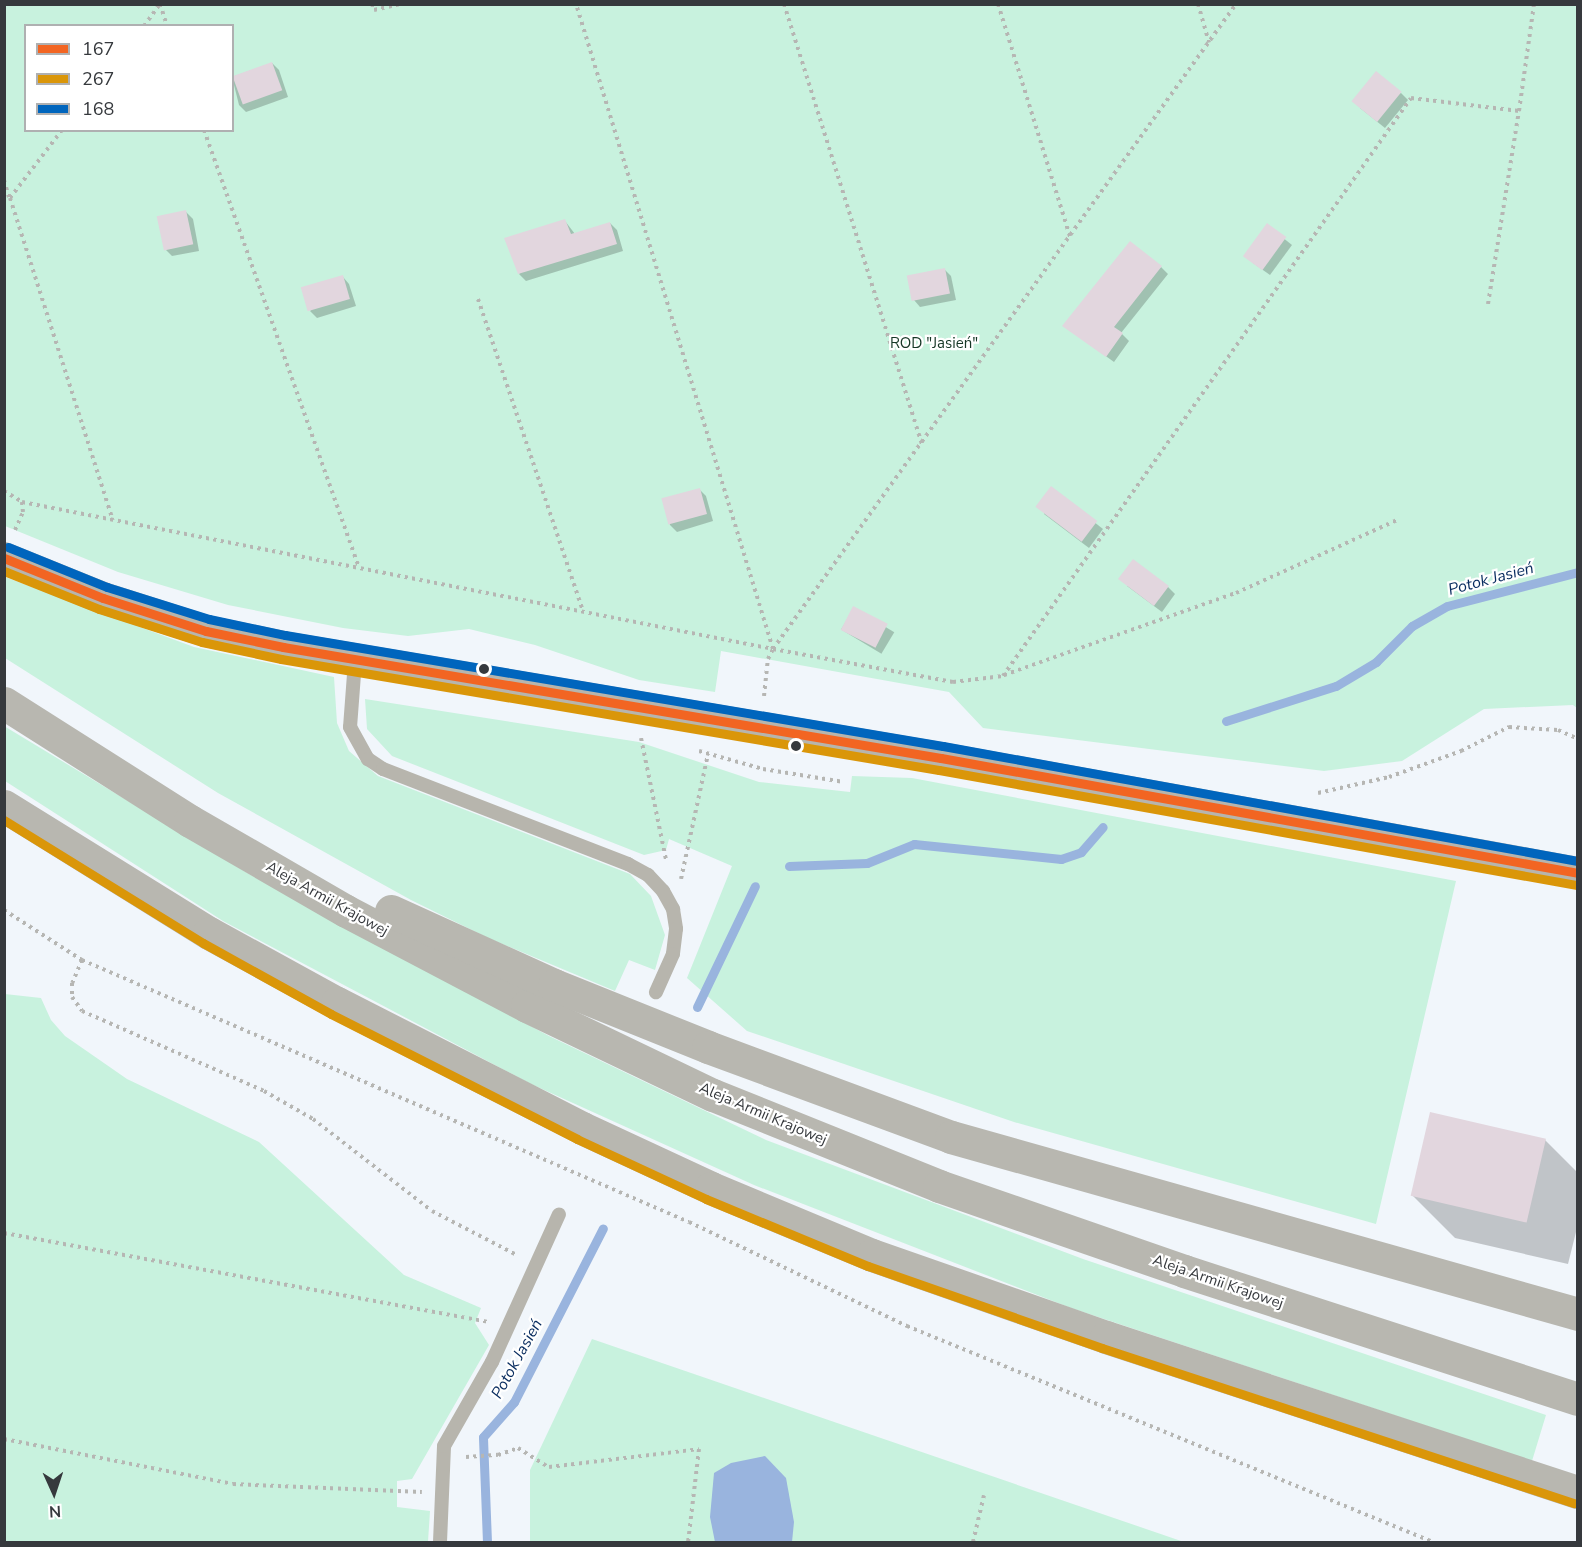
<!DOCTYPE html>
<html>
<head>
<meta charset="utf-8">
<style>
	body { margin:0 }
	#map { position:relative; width:1582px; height:1547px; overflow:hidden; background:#f1f6fb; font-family:"Nunito Sans",sans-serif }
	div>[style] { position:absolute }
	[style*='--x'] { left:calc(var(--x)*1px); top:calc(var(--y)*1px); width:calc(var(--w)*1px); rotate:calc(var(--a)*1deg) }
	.green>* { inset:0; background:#c8f2de }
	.water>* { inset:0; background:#99b4de }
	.shadow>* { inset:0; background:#0003; transform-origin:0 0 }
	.stream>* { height:9px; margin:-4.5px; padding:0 4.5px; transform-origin:4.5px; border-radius:4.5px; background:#99b4de }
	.building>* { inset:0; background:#e2d6de; transform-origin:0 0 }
	.path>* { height:4px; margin-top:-2px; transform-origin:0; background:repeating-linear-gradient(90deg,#b6b6b3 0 3px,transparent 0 7.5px) }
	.service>* { height:14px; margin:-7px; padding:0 7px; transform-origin:7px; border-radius:7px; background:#b7b5ad }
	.tertiary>* { height:32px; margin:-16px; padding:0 16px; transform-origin:16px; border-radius:16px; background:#b7b5ad }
	.primary>* { height:33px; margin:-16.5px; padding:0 16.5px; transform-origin:16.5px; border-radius:16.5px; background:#b8b7b0 }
	.bus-1>* { height:9px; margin:-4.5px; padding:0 4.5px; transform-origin:4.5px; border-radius:4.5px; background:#f26522 }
	.bus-2>* { height:9px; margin:-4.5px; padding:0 4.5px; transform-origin:4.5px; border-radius:4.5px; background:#da9609 }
	.bus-3>* { height:9px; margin:-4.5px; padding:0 4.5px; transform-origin:4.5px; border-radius:4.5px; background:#0065bd }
	.dots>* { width:16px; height:16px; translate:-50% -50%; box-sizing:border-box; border:3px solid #fff; border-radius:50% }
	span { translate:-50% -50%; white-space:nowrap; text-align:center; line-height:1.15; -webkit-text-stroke:4.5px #fff; paint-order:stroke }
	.park-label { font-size:15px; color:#163726 }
	.street-label { font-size:15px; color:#36393d }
	.water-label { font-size:16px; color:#072b5e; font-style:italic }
	.frame { position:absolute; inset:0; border:6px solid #36393d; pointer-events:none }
	.legend { position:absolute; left:24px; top:24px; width:210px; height:108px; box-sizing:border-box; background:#fff; border:2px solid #afb0b1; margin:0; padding:8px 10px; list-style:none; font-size:18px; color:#36393d }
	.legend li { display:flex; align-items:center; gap:12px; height:30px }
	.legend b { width:30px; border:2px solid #afb0b1 }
	.north { position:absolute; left:24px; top:1463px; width:60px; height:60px; -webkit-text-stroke:4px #fff; paint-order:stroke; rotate:177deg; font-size:16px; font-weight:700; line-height:24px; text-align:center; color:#36393d }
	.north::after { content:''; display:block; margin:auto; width:21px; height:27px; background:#36393d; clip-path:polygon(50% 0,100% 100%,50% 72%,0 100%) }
</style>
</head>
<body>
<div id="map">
	<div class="green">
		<div style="clip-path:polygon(evenodd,5px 5px,1577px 5px,1577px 708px,1573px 705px,1484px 709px,1402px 761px,1324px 771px,983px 728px,949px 692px,721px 651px,715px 692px,639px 680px,535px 645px,469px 629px,408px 636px,343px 628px,228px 605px,118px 572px,5px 526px,5px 5px,26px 26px,232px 26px,232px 130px,26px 130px,26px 26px)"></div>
		<div style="clip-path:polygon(5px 577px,194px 647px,334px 677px,337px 723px,349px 751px,378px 776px,630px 874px,651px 896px,665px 935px,655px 970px,629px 960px,615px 991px,488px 938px,411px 900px,218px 793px,5px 658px)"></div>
		<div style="clip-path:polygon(365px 699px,639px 742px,759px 782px,850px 792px,852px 776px,912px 778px,1456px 881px,1376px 1224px,1014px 1122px,747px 1031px,687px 978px,732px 866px,669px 839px,666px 850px,644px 855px,392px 756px,367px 729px)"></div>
		<div style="clip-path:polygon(4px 726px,249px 874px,549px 1036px,766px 1140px,1083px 1259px,1546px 1415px,1532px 1461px,1071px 1308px,754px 1185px,531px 1084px,223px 921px,5px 781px)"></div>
		<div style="clip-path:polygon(5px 994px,41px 998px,51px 1020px,65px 1036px,127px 1079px,259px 1142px,404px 1275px,481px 1308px,475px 1323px,489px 1345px,412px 1479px,397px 1481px,397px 1507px,430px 1511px,428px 1542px,5px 1542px)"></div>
		<div style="clip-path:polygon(592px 1339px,1184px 1542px,530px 1542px,530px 1470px)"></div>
	</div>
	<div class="water">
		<div style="clip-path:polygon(765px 1456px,786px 1478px,794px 1522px,792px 1542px,715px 1542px,710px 1517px,714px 1473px,731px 1463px)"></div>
	</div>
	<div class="shadow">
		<div style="clip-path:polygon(272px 63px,279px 70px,288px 97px,246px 112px,239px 105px,232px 77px)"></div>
		<div style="clip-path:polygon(1401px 93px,1408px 100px,1385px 128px,1360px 108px)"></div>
		<div style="clip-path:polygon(186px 212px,193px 219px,199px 251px,172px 256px,165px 249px)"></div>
		<div style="clip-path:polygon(565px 221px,575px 234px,610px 223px,617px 230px,623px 251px,526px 281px,519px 274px)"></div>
		<div style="clip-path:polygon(1268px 226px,1292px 245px,1270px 275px,1253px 263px)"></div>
		<div style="clip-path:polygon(1161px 267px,1168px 274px,1121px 333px,1129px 341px,1114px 362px,1064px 326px)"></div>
		<div style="clip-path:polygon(944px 269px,951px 276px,956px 300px,920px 307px,914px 300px)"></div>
		<div style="clip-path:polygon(343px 277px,349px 284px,356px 306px,317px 318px,310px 311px)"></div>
		<div style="clip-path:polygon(1051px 488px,1103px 529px,1089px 548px,1044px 514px)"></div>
		<div style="clip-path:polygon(699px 489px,706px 496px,713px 521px,677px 532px,670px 525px,663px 499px)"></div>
		<div style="clip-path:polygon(1127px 586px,1168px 587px,1175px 594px,1162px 612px)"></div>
		<div style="left:854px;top:608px;width:47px;height:25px;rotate:31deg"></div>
		<div style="clip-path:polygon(1545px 1140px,1578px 1173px,1578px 1224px,1568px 1264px,1455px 1238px,1413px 1196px)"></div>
	</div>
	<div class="stream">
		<div style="--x:1226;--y:721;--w:115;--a:-17.7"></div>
		<div style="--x:1336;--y:686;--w:47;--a:-31"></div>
		<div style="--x:1376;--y:662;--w:51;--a:-45"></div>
		<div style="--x:1412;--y:626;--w:40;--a:-29.7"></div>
		<div style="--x:1447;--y:606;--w:135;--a:-14.5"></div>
		<div style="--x:789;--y:866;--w:78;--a:-2.2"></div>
		<div style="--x:867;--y:863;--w:51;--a:-22"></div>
		<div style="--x:914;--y:844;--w:148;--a:5.8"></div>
		<div style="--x:1061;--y:859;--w:21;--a:-19"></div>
		<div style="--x:1081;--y:852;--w:33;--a:-49"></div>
		<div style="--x:697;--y:1007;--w:134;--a:-64.4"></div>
		<div style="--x:487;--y:1542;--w:105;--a:-92.2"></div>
		<div style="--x:483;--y:1437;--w:47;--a:-48.5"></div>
		<div style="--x:514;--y:1402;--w:195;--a:-62.9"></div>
	</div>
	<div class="building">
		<div style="left:272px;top:62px;width:30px;height:42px;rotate:70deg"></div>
		<div style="left:1376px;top:71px;width:33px;height:39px;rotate:39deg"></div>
		<div style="left:186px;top:210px;width:35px;height:30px;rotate:78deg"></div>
		<div style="clip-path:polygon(565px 219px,571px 234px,610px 222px,617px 244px,518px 274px,504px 238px)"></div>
		<div style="left:1267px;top:223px;width:24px;height:41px;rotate:36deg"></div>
		<div style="clip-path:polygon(1130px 241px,1162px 266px,1114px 327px,1123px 333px,1106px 357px,1062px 326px)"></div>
		<div style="left:945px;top:268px;width:26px;height:39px;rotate:79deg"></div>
		<div style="left:343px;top:275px;width:25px;height:44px;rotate:74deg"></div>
		<div style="left:1051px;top:486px;width:58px;height:26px;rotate:37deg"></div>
		<div style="left:700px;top:488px;width:27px;height:40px;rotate:75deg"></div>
		<div style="left:1133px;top:559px;width:45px;height:25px;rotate:37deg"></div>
		<div style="left:853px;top:606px;width:39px;height:27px;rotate:27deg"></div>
		<div style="left:1430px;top:1112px;width:119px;height:86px;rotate:13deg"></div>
	</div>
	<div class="path">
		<div style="--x:160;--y:4;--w:23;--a:72"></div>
		<div style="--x:372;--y:4;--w:6;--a:72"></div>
		<div style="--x:374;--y:10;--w:27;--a:-13"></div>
		<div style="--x:784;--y:4;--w:462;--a:72.6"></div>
		<div style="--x:998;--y:4;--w:244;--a:72.8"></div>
		<div style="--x:1198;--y:4;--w:40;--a:74"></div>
		<div style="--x:144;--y:26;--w:27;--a:-54"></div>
		<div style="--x:62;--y:130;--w:86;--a:127.4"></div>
		<div style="--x:10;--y:198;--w:338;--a:72.3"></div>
		<div style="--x:204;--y:130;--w:462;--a:70.5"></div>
		<div style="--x:4;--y:180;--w:18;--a:74"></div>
		<div style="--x:478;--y:299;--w:329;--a:71.4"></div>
		<div style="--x:1488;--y:304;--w:195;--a:-80.9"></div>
		<div style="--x:4;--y:491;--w:21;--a:31"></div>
		<div style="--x:22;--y:502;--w:765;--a:11.07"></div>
		<div style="--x:773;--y:649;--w:674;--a:-106.98"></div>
		<div style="--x:15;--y:530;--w:20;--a:-66"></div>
		<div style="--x:23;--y:512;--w:10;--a:-96"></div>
		<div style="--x:773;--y:649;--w:183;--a:10.4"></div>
		<div style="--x:953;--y:682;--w:50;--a:-6.8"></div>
		<div style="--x:1003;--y:676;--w:707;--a:-54.78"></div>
		<div style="--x:1411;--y:98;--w:109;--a:6.9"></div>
		<div style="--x:1519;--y:111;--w:108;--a:-82"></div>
		<div style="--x:1004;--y:675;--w:246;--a:-19.5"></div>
		<div style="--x:1236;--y:593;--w:179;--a:-24.4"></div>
		<div style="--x:764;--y:696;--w:37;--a:-84"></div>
		<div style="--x:768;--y:659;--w:11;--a:-63"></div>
		<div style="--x:773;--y:649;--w:794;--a:-54.33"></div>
		<div style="--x:641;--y:738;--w:125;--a:78.4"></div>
		<div style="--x:699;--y:751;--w:66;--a:15.7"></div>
		<div style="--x:763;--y:769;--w:82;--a:9.1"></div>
		<div style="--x:1318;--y:793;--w:73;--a:-12.7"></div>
		<div style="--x:1389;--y:777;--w:77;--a:-19.9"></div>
		<div style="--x:1461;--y:751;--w:54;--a:-26.6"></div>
		<div style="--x:1509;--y:727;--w:49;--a:3.5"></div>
		<div style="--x:1558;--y:730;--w:22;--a:24"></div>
		<div style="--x:681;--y:879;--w:128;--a:-77.8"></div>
		<div style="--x:4;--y:910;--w:93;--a:32.7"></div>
		<div style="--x:82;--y:960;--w:661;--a:23.35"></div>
		<div style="--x:689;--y:1222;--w:242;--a:25.5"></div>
		<div style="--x:907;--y:1326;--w:569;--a:22.33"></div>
		<div style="--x:82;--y:960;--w:25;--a:113"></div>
		<div style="--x:72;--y:983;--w:14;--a:90"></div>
		<div style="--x:72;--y:997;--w:17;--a:54"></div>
		<div style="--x:82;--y:1011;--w:199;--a:23.7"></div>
		<div style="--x:264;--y:1091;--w:56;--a:29.7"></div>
		<div style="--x:313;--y:1119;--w:150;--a:37.7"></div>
		<div style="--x:432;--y:1211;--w:96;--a:27.4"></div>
		<div style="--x:4;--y:1233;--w:491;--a:10.4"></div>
		<div style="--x:4;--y:1439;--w:233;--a:11.1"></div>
		<div style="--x:233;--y:1484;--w:189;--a:2.4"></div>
		<div style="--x:466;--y:1457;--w:32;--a:-4"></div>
		<div style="--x:498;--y:1455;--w:21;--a:-19"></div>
		<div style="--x:518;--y:1448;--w:36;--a:32"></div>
		<div style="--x:549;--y:1467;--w:151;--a:-6.8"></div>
		<div style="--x:699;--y:1449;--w:94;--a:96.7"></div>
		<div style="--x:973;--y:1542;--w:48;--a:-76.8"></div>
	</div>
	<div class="service">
		<div style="--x:355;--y:661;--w:66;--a:94.3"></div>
		<div style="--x:350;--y:727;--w:37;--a:61"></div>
		<div style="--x:368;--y:759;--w:18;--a:34"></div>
		<div style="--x:383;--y:769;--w:263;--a:21.2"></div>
		<div style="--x:628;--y:864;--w:23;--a:29"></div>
		<div style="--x:648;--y:875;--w:22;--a:47"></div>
		<div style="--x:663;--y:891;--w:21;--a:61"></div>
		<div style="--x:673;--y:909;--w:20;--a:81"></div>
		<div style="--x:676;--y:929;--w:25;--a:97"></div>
		<div style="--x:673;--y:954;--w:42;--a:114.1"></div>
		<div style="--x:440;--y:1542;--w:96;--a:-87.6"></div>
		<div style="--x:444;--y:1446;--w:97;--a:-60.3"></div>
		<div style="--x:492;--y:1362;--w:162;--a:-65.6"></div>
	</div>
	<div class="tertiary">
		<div style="--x:4;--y:558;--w:107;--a:22"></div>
		<div style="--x:103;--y:598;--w:108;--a:17.8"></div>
		<div style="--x:206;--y:631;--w:79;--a:11.7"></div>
		<div style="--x:283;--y:647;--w:667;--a:9.58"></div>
		<div style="--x:941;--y:758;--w:647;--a:10.23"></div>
	</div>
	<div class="primary">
		<div style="--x:4;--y:703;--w:220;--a:32.4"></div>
		<div style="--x:190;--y:821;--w:180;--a:30"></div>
		<div style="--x:346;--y:911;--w:204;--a:27.7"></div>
		<div style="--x:527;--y:1006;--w:206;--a:25.6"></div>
		<div style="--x:713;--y:1095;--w:244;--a:21.9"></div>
		<div style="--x:939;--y:1186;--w:259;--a:19.1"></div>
		<div style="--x:1184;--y:1271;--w:414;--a:18"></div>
		<div style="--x:4;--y:806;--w:241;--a:31.8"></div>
		<div style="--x:209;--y:933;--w:146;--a:28.7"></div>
		<div style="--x:337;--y:1003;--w:275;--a:27"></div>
		<div style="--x:582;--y:1128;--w:142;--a:24.9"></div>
		<div style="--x:711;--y:1188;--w:174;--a:22.6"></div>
		<div style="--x:872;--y:1255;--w:248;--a:19.3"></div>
		<div style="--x:1106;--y:1337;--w:497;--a:18.2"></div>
		<div style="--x:391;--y:911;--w:179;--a:24.4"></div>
		<div style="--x:554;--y:985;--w:166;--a:21.9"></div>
		<div style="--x:708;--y:1047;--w:259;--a:20.3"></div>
		<div style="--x:951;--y:1137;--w:652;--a:15.76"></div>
	</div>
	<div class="bus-1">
		<div style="--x:4;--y:558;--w:107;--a:22"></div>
		<div style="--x:103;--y:598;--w:108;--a:17.8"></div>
		<div style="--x:206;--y:631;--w:79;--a:11.7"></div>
		<div style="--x:283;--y:647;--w:667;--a:9.58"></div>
		<div style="--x:941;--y:758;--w:647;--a:10.23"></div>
	</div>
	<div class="bus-2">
		<div style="--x:4;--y:571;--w:102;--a:21.8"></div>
		<div style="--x:99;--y:609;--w:108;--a:17.8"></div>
		<div style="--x:202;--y:642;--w:81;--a:12.1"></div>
		<div style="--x:281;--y:659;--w:667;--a:9.58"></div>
		<div style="--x:939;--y:770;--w:647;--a:10.23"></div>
		<div style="--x:4;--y:820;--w:234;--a:31.7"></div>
		<div style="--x:203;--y:943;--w:146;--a:29"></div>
		<div style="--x:331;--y:1014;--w:276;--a:26.9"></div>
		<div style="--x:577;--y:1139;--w:142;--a:24.9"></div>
		<div style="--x:706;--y:1199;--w:175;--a:22.5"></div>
		<div style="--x:868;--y:1266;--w:248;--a:19.3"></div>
		<div style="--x:1102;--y:1348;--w:497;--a:18.2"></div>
	</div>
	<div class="bus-3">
		<div style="--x:8;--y:547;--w:107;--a:22"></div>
		<div style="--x:107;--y:587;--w:107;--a:17.4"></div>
		<div style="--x:209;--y:619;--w:78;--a:11.9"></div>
		<div style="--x:285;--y:635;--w:667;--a:9.58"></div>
		<div style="--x:943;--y:746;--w:645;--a:10.27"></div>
	</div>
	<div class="dots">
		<div style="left:484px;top:669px;background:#36393d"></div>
		<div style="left:796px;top:746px;background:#36393d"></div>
	</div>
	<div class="park-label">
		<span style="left:934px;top:344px">ROD "Jasień"</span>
	</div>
	<div class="street-label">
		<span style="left:327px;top:899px;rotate:29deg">Aleja Armii Krajowej</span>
		<span style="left:763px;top:1114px;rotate:23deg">Aleja Armii Krajowej</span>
		<span style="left:1218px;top:1282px;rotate:19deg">Aleja Armii Krajowej</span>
	</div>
	<div class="water-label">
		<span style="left:1491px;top:579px;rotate:-15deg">Potok Jasień</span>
		<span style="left:517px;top:1359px;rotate:-61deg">Potok Jasień</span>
	</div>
	<div class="frame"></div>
	<ul class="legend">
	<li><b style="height:8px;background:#f26522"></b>167</li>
	<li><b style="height:8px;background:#da9609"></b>267</li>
	<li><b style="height:8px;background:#0065bd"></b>168</li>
	</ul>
	<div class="north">N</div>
</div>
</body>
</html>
